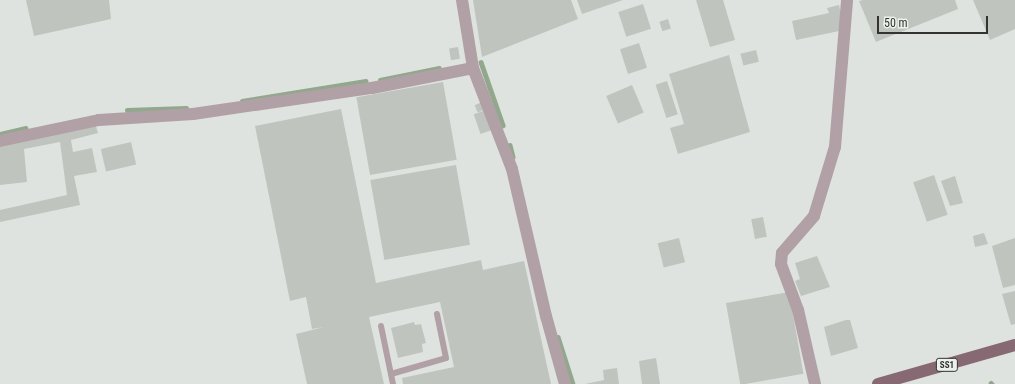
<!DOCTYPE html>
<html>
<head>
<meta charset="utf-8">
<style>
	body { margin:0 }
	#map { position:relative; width:1015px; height:384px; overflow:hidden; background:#dfe3df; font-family:"Roboto Condensed",sans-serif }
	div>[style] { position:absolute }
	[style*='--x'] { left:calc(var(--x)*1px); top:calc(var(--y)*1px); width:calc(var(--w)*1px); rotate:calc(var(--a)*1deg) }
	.stream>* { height:4.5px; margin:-2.25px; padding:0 2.25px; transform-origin:2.25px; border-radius:2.25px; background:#91a88d }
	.building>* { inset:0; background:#c0c4bf; transform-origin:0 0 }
	.lane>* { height:6px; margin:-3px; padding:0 3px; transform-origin:3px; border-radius:3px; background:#b1a0a6 }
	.street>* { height:12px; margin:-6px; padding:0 6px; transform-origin:6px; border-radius:6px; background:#b1a0a6 }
	.primary>* { height:12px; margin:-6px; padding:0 6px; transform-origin:6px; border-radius:6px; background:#876973 }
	span { translate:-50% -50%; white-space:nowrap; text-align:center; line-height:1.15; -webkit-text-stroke:4px #ecf1ec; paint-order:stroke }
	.shield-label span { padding:1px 3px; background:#ecf1ec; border:1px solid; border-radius:3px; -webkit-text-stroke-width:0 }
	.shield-label { font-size:9px; color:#333432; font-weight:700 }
	.scale { position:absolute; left:877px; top:16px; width:111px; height:18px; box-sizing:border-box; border:2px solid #333432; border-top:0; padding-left:5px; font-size:12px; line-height:14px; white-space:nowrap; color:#333432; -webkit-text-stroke:3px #ecf1ec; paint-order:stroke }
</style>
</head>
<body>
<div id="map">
	<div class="stream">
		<div style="--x:481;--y:62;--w:67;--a:70.8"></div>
		<div style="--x:380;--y:80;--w:60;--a:-11.5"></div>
		<div style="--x:242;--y:101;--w:125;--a:-9.2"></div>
		<div style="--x:127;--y:110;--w:59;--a:-1.9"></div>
		<div style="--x:0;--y:134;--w:26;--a:-13"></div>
		<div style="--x:510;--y:145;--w:12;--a:76"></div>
		<div style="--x:558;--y:337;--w:49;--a:72.3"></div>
		<div style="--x:991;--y:383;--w:1;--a:45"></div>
	</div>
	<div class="building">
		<div style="clip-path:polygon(26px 0,109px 0,111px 19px,34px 36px)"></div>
		<div style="clip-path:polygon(473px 0,571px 0,578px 19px,482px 57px)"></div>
		<div style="clip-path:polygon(577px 0,623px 0,582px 14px)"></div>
		<div style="clip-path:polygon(696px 0,723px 0,735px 40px,710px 47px)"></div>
		<div style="clip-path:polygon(863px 0,955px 0,958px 9px,876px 42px,859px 1px)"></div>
		<div style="clip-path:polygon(973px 0,1015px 0,1015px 29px,990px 40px)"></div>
		<div style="left:643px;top:4px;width:26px;height:26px;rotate:72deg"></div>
		<div style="clip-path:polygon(839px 5px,844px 30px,796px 40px,792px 21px,829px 13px,827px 8px)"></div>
		<div style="left:668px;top:19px;width:10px;height:9px;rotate:73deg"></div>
		<div style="left:639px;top:43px;width:26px;height:20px;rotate:72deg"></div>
		<div style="left:458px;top:47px;width:12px;height:9px;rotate:81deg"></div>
		<div style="left:756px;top:50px;width:12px;height:16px;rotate:76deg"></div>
		<div style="clip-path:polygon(729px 55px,750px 132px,678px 154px,670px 128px,684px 124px,669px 74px)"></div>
		<div style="left:667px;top:81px;width:35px;height:12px;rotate:72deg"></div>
		<div style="left:443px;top:82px;width:79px;height:88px;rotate:80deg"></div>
		<div style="left:632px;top:85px;width:30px;height:28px;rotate:67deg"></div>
		<div style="left:482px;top:102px;width:8px;height:8px;rotate:67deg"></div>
		<div style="clip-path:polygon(341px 109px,376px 283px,481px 260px,483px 270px,524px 261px,551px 384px,403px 384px,402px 378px,454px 367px,440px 302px,369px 317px,384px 384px,307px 384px,296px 334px,324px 327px,312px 329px,306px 297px,290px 301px,255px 126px)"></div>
		<div style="left:486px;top:110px;width:21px;height:13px;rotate:71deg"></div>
		<div style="clip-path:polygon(95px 123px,98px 133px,71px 140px,73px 152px,92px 148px,97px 172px,74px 176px,80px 205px,0 222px,0 210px,67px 195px,60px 142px,24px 149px,27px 182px,0 185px,0 145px)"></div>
		<div style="left:131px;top:142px;width:23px;height:31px;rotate:77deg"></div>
		<div style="left:456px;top:165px;width:81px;height:87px;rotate:80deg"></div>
		<div style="left:934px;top:175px;width:42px;height:22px;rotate:71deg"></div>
		<div style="clip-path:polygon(955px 176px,963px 203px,950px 206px,941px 181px)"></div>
		<div style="left:763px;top:217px;width:20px;height:12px;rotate:79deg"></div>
		<div style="clip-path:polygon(984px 233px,988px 244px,975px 247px,973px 236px)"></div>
		<div style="left:679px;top:238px;width:25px;height:22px;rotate:76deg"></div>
		<div style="clip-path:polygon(1015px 238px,1015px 285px,1003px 288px,992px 246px)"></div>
		<div style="clip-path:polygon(817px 256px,830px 287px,801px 296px,795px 281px,800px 279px,795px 263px)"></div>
		<div style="clip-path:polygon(1015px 291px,1015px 324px,1011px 325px,1002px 294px)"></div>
		<div style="left:789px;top:292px;width:83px;height:64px;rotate:80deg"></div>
		<div style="clip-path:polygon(846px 320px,850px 320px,858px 348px,831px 356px,824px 327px)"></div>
		<div style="clip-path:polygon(414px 322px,415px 325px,421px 324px,426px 343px,422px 344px,423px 352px,398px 358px,391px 328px)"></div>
		<div style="clip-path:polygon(656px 358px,660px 384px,642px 384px,639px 361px)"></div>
		<div style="clip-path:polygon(617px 368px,619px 384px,585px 384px,604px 380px,603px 370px)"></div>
	</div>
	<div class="lane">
		<div style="--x:381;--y:326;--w:59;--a:78.3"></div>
		<div style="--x:391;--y:374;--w:57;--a:-16.2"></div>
		<div style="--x:446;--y:358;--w:45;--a:-101.6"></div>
	</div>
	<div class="street">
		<div style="--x:462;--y:0;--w:69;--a:80.8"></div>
		<div style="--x:473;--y:68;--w:108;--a:68.9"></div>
		<div style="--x:512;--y:169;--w:151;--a:77"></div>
		<div style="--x:546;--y:316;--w:71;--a:74.4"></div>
		<div style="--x:0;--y:141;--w:101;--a:-12"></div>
		<div style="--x:99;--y:120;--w:94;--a:-3.7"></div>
		<div style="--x:193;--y:114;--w:181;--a:-8.3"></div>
		<div style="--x:372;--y:88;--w:103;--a:-11.2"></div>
		<div style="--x:815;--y:384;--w:76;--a:-102.9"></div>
		<div style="--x:798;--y:310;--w:49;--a:-110.3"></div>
		<div style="--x:781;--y:264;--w:11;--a:-85"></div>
		<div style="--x:782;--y:253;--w:49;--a:-49.1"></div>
		<div style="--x:814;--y:216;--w:72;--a:-73.1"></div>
		<div style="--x:835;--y:147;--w:147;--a:-85.3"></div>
	</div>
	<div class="primary">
		<div style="--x:878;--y:384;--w:142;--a:-15.9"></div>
	</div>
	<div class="shield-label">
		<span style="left:947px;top:365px">SS1</span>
	</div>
	<div class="scale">50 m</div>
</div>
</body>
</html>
